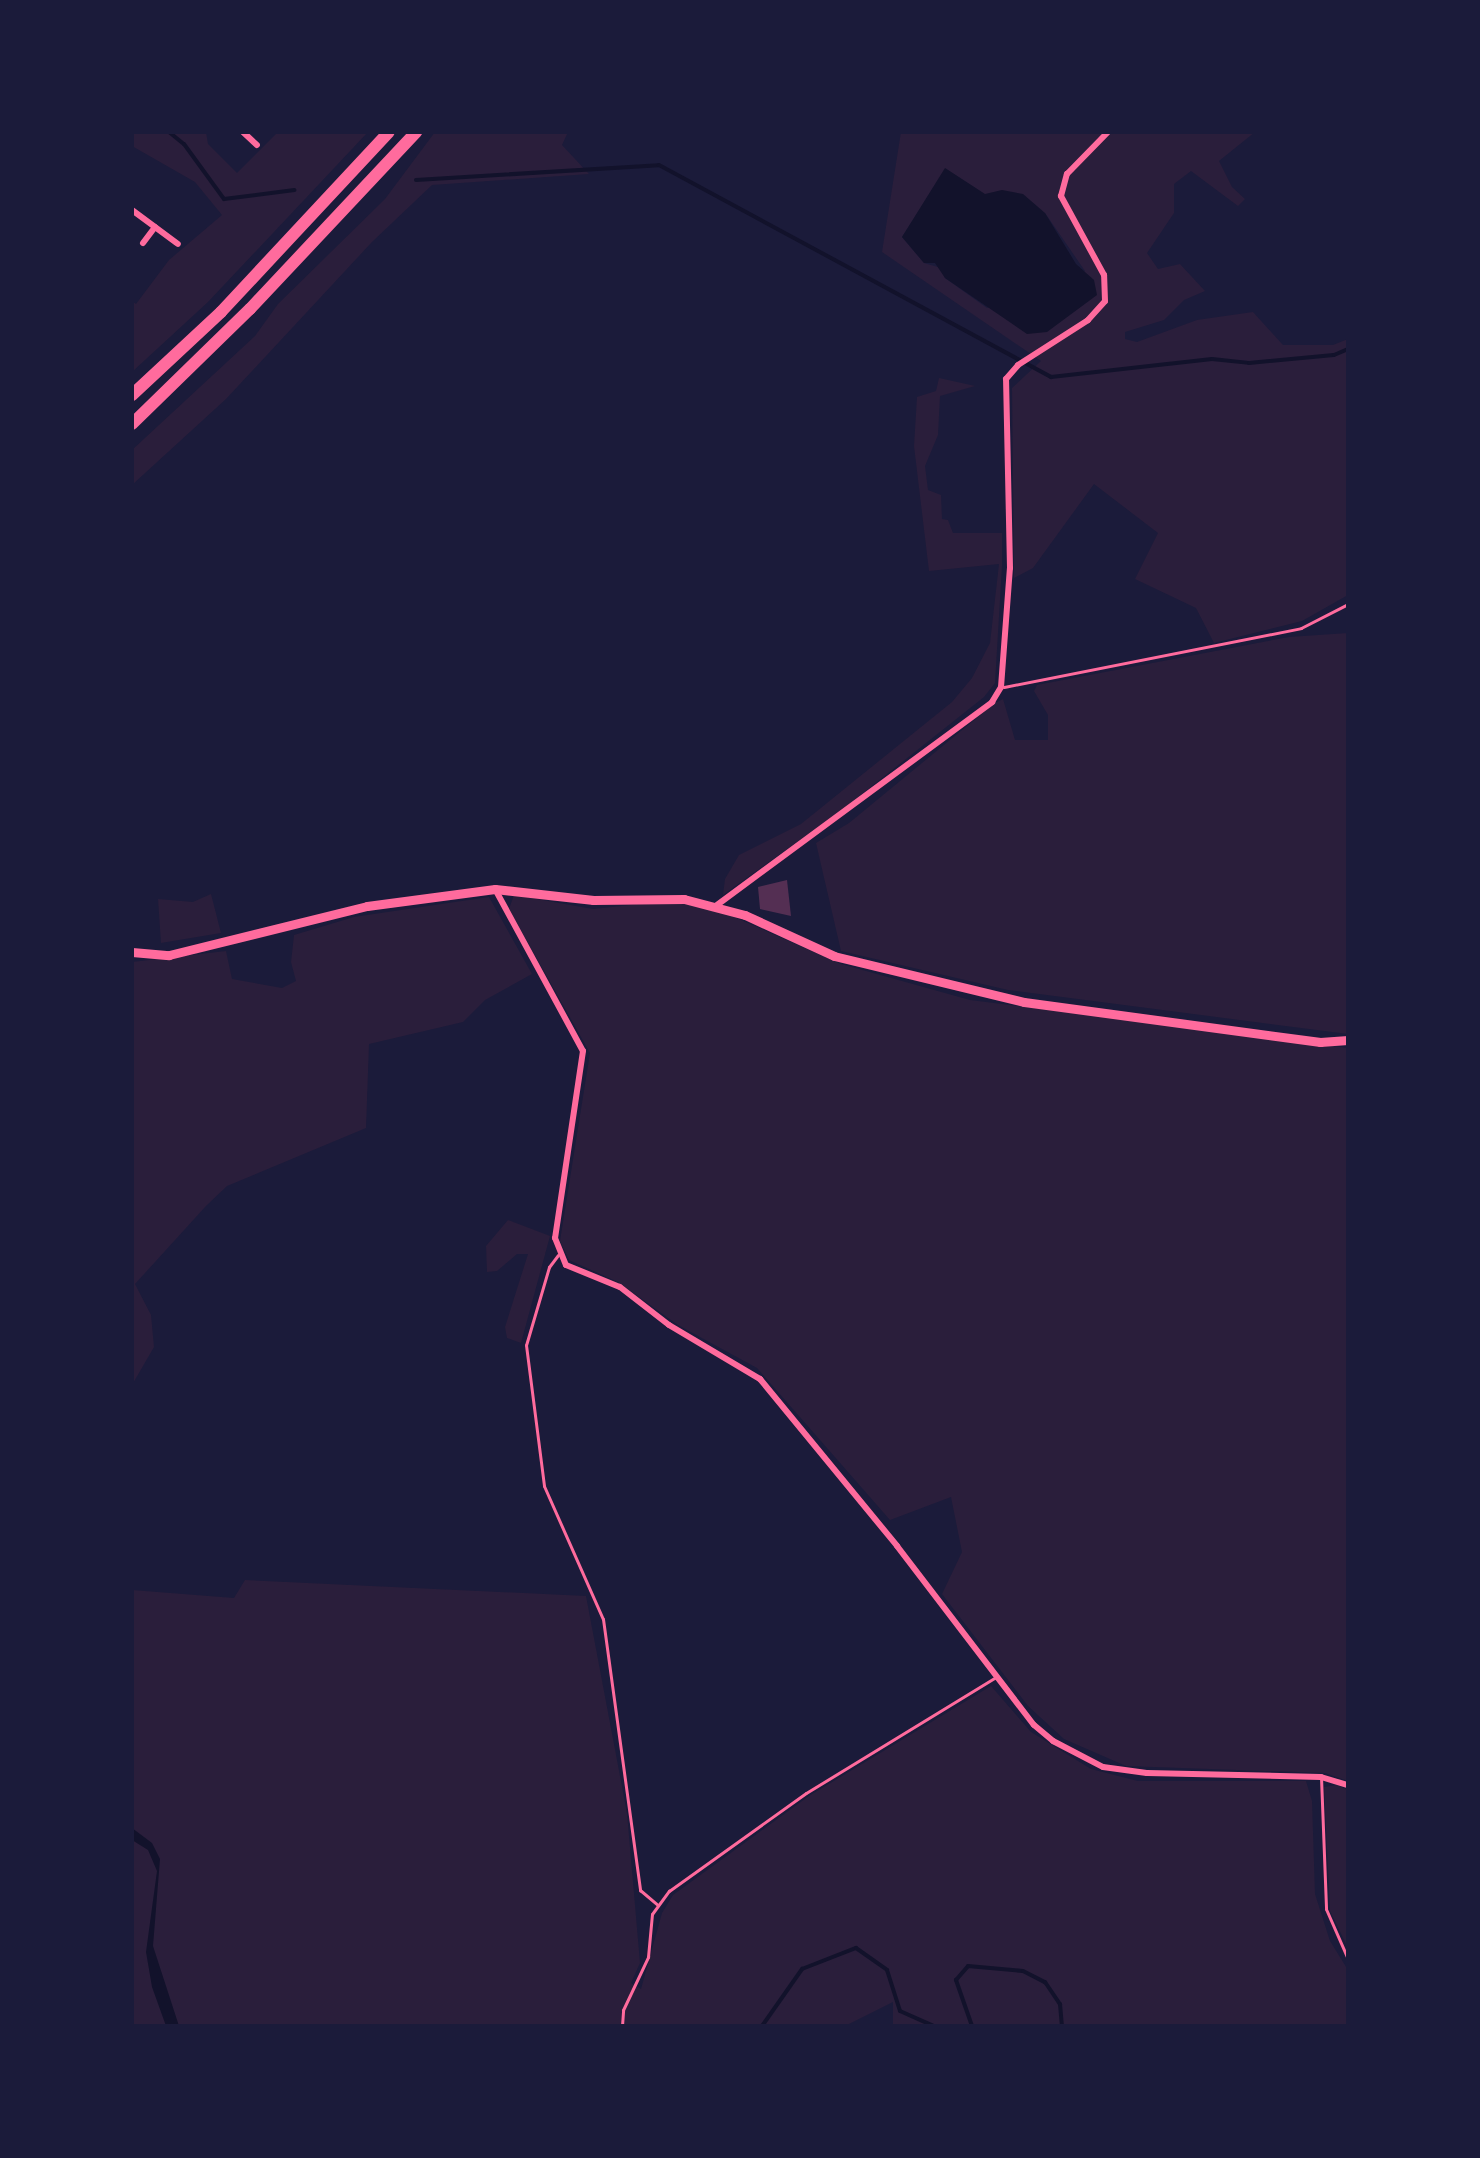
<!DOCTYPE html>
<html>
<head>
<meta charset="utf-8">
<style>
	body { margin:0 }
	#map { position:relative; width:1480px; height:2158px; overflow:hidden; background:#1b1b3a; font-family:Lato,sans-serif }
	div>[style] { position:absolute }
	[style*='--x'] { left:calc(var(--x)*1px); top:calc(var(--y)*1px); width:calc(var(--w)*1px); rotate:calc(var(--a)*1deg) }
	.green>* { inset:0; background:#2a1e3b }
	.water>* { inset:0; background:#12122b }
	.stream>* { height:4px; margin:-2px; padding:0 2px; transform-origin:2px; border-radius:2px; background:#12122b }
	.building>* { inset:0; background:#542f53 }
	.service>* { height:3px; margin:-1.5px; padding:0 1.5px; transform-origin:1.5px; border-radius:1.5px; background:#ff6b9d }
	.minor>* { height:6px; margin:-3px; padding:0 3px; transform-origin:3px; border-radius:3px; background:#ff6b9d }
	.secondary>* { height:9px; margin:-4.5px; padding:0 4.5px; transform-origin:4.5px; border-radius:4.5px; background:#ff6b9d }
	.motorway>* { height:12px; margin:-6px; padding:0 6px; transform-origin:6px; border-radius:6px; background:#ff6b9d }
	span { translate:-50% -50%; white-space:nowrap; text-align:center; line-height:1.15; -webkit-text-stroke:6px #1b1b3a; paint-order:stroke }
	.frame { position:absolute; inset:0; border:134px solid #1b1b3a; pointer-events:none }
</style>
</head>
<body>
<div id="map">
	<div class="green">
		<div style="clip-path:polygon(132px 132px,206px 132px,208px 144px,237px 173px,278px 132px,368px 132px,208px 302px,132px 372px,132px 301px,136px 304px,169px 260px,222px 215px,195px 182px,132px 146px)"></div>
		<div style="clip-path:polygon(435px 132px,568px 132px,562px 145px,589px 174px,432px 185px,372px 242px,226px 399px,132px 485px,132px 450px,255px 336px,278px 304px,385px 199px)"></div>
		<div style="clip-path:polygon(evenodd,901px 132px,1255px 132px,1219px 161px,1232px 187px,1245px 199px,1238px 206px,1191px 171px,1174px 184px,1174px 213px,1147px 253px,1158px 269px,1180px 264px,1205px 291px,1184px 300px,1164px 320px,1125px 332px,1125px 339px,1137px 342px,1197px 320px,1253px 312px,1283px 345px,1333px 345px,1348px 339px,1348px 595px,1302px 621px,1214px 643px,1196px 608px,1135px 579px,1158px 533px,1094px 484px,1033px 568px,1014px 578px,1012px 388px,1041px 361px,882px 252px,901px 132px,946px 169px,984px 194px,1045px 213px,1085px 271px,987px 308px,945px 278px,941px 268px,924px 263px,902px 237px,946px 169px)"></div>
		<div style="clip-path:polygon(939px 378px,975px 386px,940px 396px,938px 435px,925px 466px,928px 490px,941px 495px,942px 519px,948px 520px,953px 533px,1002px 533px,1002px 566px,995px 683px,984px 697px,843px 809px,723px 895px,725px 879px,739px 855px,801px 824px,952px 702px,972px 678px,990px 643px,999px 564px,929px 571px,914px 446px,917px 397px,936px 391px)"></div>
		<div style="clip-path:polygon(1348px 633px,1348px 1034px,1008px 990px,841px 951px,816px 843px,849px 823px,995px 703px,1003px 699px,1015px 740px,1048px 740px,1048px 715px,1034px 691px,1037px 685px,1289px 637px)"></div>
		<div style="clip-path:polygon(211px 894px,221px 933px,161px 943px,158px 899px,193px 902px)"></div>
		<div style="clip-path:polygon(514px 895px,593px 909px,669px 901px,694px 905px,723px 912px,841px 964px,970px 1000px,1348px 1048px,1348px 1781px,1325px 1773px,1126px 1766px,1064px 1739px,1028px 1706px,942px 1594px,962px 1552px,951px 1497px,890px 1520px,757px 1368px,678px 1325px,618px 1282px,569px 1260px,560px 1241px,590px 1053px,509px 909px)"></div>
		<div style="clip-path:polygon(489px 897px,532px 974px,485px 1000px,463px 1022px,369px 1044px,366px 1128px,227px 1186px,206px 1206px,135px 1284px,151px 1315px,154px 1347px,132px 1385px,132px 962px,226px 951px,232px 979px,282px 988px,296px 981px,291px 962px,294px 935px,354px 917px)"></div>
		<div style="clip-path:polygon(508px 1220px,550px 1236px,521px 1343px,507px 1338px,505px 1327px,528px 1254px,517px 1254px,497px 1271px,487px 1272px,486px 1246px)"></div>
		<div style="clip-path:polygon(245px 1580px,586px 1596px,627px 1813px,640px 1963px,631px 1983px,641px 1989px,662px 1913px,673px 1895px,809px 1796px,991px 1686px,1031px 1732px,1091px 1769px,1138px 1781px,1306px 1781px,1312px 1801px,1315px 1894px,1330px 1941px,1348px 1970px,1348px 2026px,893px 2026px,893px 2002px,845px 2026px,132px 2026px,132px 1590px,234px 1598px)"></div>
		<div style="clip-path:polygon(1337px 1785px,1348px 1790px,1348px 1948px,1330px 1911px,1324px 1787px)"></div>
	</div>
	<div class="water">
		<div style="clip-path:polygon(945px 168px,985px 194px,1002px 190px,1023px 194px,1045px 213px,1076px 264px,1094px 280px,1097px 295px,1047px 332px,1027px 334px,945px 278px,935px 263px,924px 263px,902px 237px)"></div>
		<div style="clip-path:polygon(132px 1828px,152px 1843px,160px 1859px,153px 1946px,179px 2026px,166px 2026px,152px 1987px,146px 1952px,157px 1871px,148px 1850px,132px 1840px)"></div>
	</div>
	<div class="stream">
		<div style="--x:169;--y:132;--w:19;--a:39"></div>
		<div style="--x:184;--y:144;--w:68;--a:54"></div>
		<div style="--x:224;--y:199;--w:71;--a:-7.3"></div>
		<div style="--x:416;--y:180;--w:243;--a:-3.5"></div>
		<div style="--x:659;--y:165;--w:446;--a:28.4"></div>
		<div style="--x:1051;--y:377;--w:162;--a:-6.4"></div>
		<div style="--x:1212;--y:359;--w:37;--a:6"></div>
		<div style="--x:1249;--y:363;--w:85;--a:-5.4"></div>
		<div style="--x:1334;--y:355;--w:15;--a:-23"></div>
		<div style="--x:762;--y:2026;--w:70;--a:-54.9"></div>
		<div style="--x:802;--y:1969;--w:58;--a:-21.3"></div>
		<div style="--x:856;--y:1948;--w:38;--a:35"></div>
		<div style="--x:887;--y:1970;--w:43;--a:72.4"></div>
		<div style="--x:900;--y:2011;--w:36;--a:24"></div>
		<div style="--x:972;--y:2026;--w:49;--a:-109.2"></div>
		<div style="--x:956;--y:1980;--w:18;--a:-49"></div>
		<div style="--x:968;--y:1966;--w:55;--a:5.2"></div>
		<div style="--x:1023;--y:1971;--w:25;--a:27"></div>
		<div style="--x:1045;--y:1982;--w:27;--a:56"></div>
		<div style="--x:1060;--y:2004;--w:22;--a:85"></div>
	</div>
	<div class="building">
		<div style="clip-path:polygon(787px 880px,791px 916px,760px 909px,758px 887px)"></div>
	</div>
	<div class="service">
		<div style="--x:1004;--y:687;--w:303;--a:-11.2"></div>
		<div style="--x:1301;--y:628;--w:53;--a:-27.1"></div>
		<div style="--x:558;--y:1255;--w:15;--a:127"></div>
		<div style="--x:549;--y:1267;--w:81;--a:106.4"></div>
		<div style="--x:526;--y:1345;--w:142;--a:82.7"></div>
		<div style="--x:544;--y:1486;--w:145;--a:66.1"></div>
		<div style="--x:603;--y:1619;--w:274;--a:82.2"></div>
		<div style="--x:640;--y:1890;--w:23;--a:40"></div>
		<div style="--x:1321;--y:1777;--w:132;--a:87.8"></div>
		<div style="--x:1326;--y:1909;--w:55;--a:66.3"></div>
		<div style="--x:622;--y:2026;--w:16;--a:-86"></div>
		<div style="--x:623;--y:2010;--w:59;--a:-64.7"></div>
		<div style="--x:648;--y:1957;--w:43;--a:-84.7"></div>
		<div style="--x:652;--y:1914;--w:29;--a:-54"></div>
		<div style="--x:669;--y:1891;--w:168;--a:-35.6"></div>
		<div style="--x:806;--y:1793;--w:223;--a:-31.4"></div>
	</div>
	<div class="minor">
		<div style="--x:243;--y:132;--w:19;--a:43"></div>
		<div style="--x:132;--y:210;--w:57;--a:36.5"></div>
		<div style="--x:143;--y:243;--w:20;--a:-53"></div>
		<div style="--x:495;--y:889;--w:184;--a:61.5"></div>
		<div style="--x:583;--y:1051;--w:189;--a:98.5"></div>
		<div style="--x:555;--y:1238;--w:29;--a:68"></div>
		<div style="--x:566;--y:1265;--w:58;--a:22.2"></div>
		<div style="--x:620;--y:1287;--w:62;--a:37.8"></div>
		<div style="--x:669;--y:1325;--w:106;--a:30.7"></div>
		<div style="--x:760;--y:1379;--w:216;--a:50.6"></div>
		<div style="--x:897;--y:1546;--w:225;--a:52.6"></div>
		<div style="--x:1034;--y:1725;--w:25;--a:40"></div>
		<div style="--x:1053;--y:1741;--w:56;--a:27.5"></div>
		<div style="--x:1103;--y:1767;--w:44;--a:7.8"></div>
		<div style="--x:1147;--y:1773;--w:174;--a:1.3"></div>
		<div style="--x:1321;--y:1777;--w:28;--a:17"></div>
		<div style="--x:717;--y:905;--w:342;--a:-36.4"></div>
		<div style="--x:992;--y:702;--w:17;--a:-59"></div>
		<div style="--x:1001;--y:687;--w:119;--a:-85.7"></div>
		<div style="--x:1010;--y:568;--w:189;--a:-91.2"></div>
		<div style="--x:1006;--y:379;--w:18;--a:-49"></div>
		<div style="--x:1018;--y:365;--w:83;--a:-32.7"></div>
		<div style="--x:1088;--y:320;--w:25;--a:-48"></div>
		<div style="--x:1105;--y:301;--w:26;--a:-92"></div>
		<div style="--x:1104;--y:275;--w:90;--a:-118.6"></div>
		<div style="--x:1061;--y:196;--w:23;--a:-75"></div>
		<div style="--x:1067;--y:174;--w:59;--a:-45.7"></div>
	</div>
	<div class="secondary">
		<div style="--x:132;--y:952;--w:37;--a:5"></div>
		<div style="--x:169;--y:955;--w:204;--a:-13.9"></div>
		<div style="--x:367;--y:906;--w:129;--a:-7.6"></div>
		<div style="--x:495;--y:889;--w:99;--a:6.4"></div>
		<div style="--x:593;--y:900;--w:91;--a:-0.6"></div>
		<div style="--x:684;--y:899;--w:63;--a:14.7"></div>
		<div style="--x:745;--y:915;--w:98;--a:24.7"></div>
		<div style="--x:834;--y:956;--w:195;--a:13.6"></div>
		<div style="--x:1024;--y:1002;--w:299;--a:7.7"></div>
		<div style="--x:1320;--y:1042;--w:28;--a:-4"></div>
	</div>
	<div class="motorway">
		<div style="--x:132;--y:395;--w:122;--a:-43"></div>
		<div style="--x:221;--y:312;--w:246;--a:-47"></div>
		<div style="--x:132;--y:424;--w:165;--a:-44.3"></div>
		<div style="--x:250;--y:309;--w:243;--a:-46.8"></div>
	</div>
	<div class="frame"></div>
</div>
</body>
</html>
